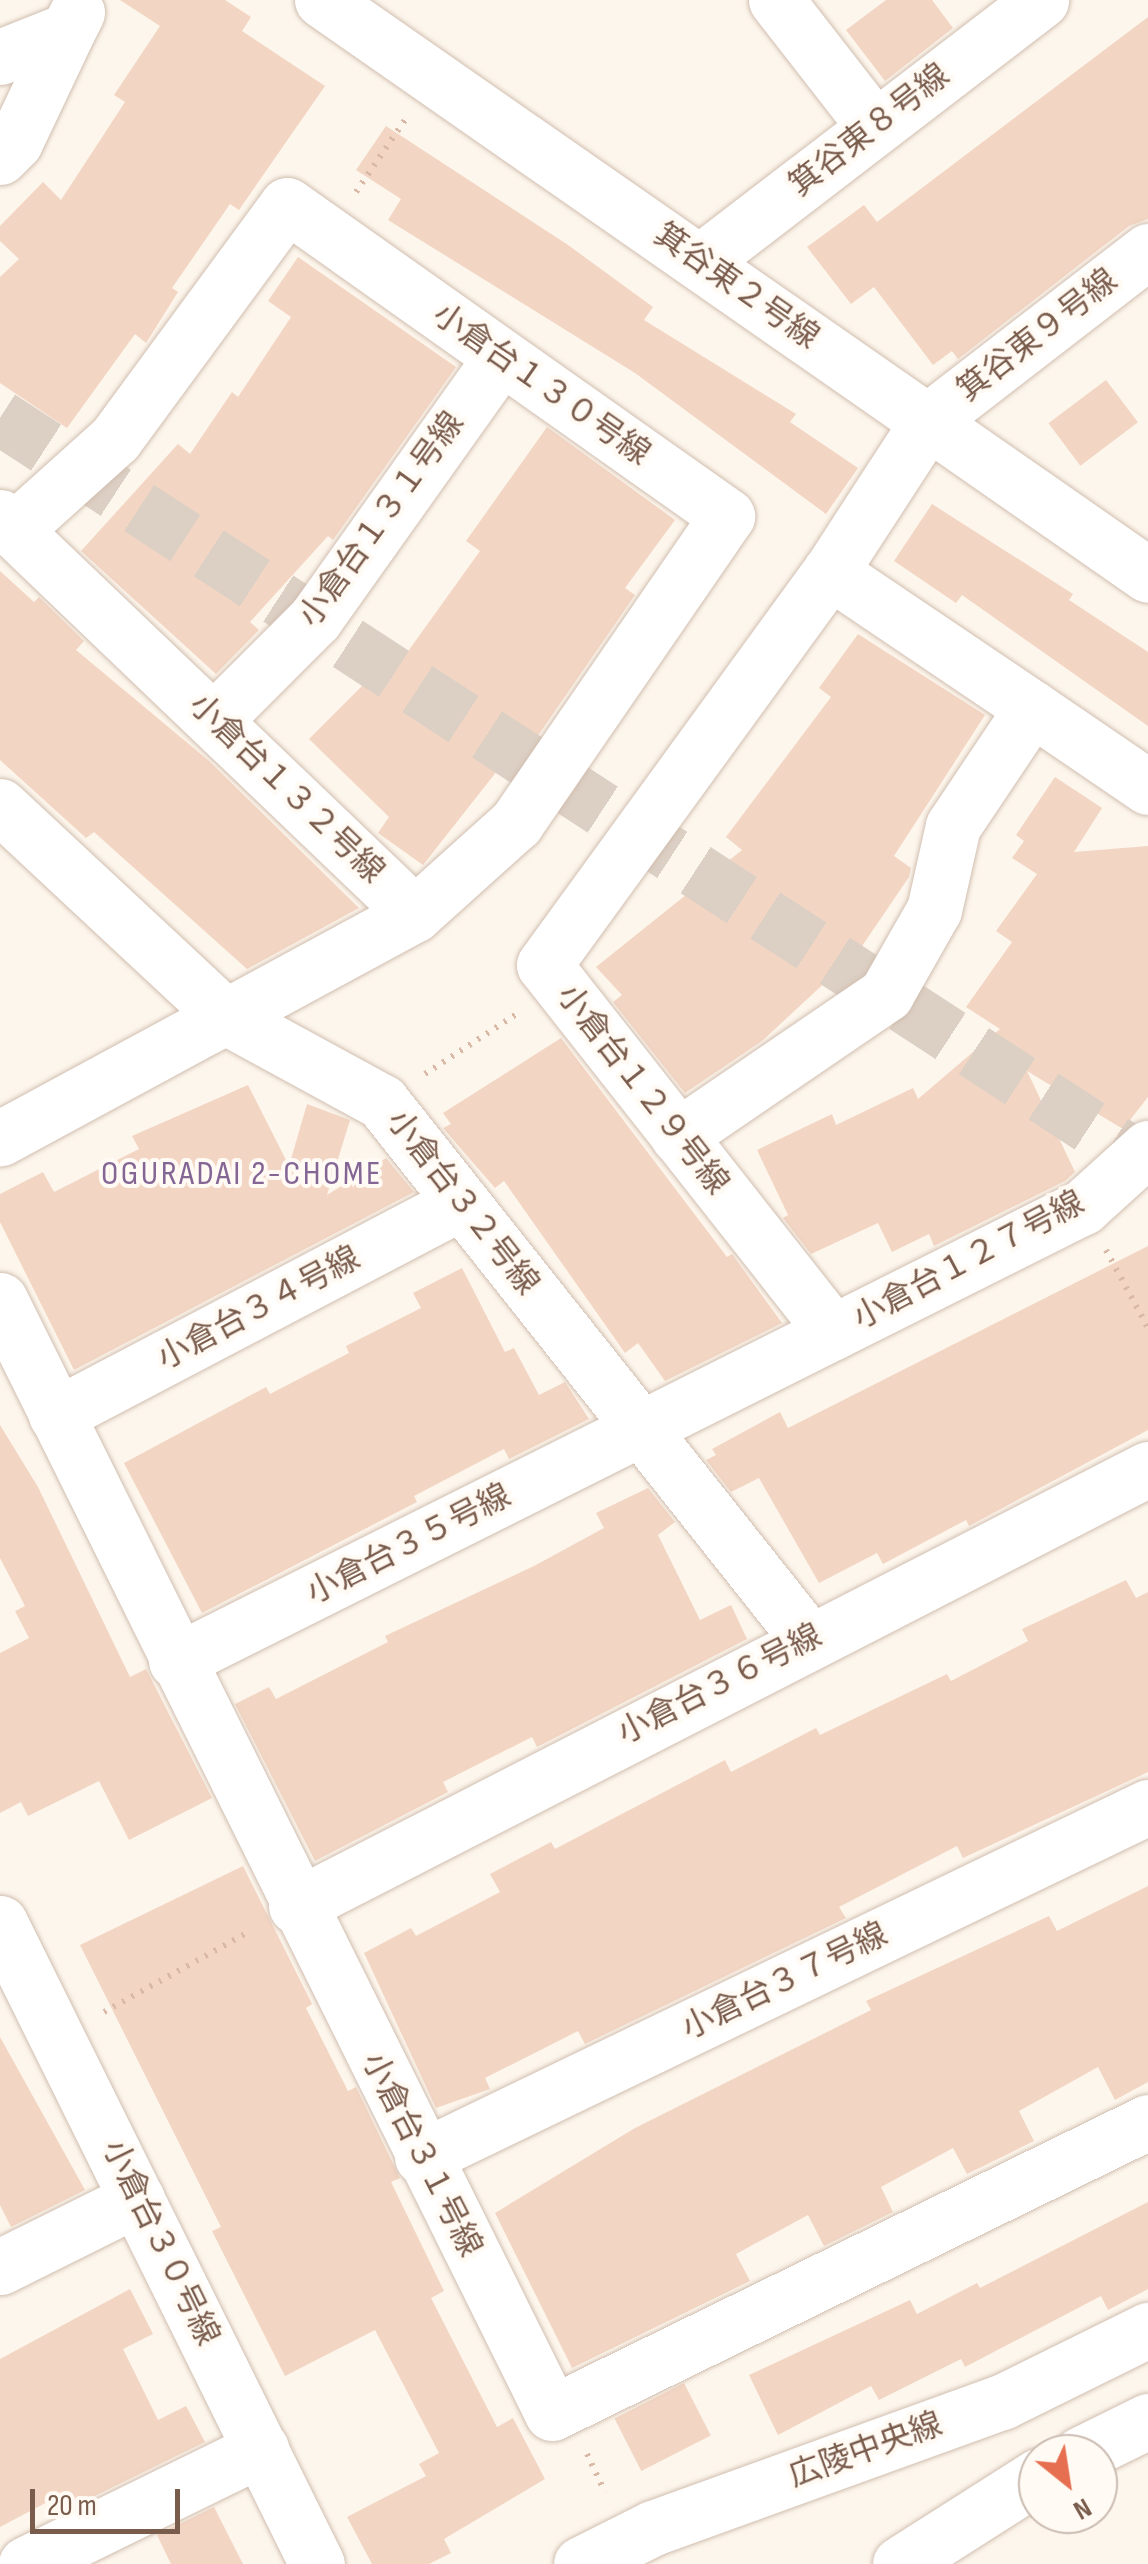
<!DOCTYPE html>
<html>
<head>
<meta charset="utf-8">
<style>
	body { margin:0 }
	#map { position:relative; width:1148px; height:2564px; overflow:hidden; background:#fdf6ec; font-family:"Sofia Sans Condensed","Noto Sans JP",sans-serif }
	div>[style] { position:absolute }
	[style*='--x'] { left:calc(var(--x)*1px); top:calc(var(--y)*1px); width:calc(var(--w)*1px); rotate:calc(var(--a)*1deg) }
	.building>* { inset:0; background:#f3d5c3; transform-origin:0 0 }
	.minor-tunnel>* { height:55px; margin-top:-27.5px; transform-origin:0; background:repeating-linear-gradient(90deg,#dcd0c4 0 55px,transparent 0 83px) }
	.path>* { height:6px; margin-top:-3px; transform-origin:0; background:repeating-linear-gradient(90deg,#d9b8a5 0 2.5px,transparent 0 10.5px) }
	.roads { filter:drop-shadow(0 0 2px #d1beb0) drop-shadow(0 0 2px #d1beb0) }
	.minor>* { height:55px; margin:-27.5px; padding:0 27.5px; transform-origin:27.5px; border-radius:27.5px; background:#fff }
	span { translate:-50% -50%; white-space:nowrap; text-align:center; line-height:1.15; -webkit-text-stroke:8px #fffaf3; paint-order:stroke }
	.street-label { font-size:32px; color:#7a5c4d }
	.neighbourhood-label { font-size:35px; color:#846695; letter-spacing:2.5px }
	.north { position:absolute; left:1018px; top:2434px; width:100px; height:100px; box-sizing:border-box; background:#fffaf3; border:2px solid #cabbb1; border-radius:50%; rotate:150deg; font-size:28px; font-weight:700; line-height:40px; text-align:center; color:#7a5c4d }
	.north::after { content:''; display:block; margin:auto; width:35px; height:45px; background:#e76f51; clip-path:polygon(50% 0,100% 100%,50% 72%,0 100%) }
	.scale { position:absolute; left:30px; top:2489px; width:150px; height:45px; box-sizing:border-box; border:5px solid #7a5c4d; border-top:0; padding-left:12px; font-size:30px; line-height:35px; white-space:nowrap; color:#7a5c4d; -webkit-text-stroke:8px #fffaf3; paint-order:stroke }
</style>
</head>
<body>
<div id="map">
	<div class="building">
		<div style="clip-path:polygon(120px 0,225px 0,251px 17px,242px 31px,325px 86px,239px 210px,230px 204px,172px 288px,178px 292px,146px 343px,135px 334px,67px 428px,0 383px,0 277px,19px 259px,0 241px,0 226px,43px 182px,61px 200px,125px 102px,114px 95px,160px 26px)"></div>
		<div style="clip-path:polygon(886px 0,932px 0,953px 28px,885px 81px,846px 30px)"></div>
		<div style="clip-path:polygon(1148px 17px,1148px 219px,1129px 226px,958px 359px,952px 351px,933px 365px,874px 287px,851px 304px,807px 247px,864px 205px,877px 222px)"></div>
		<div style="clip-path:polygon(386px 126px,568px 245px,653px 307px,644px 320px,796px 414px,790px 422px,858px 468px,826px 514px,635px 373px,388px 220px,401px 199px,356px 170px)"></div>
		<div style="clip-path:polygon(298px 257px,456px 367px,333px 540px,328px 536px,250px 622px,259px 630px,216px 674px,81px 551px,178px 444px,190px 454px,232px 392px,238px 397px,291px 317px,268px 301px)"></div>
		<div style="left:1106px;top:380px;width:53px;height:72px;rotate:53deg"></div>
		<div style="clip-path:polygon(547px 427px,675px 520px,625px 588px,635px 595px,508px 779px,497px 771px,423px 865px,378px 833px,389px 817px,309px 739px,380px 668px,391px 675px,480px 551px,466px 541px)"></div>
		<div style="clip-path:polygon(932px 504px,1073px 594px,1069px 600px,1148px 652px,1148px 726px,962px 595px,956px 603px,894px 561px)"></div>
		<div style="clip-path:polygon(0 571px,34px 602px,39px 597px,84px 641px,76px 650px,208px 760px,359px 908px,247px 969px,94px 832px,86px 838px,0 760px)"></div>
		<div style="clip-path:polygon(858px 634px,985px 715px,894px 856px,911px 868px,909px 877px,858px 952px,762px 1041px,685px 1093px,613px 1002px,622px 995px,596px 967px,742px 850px,726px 837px,831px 697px,819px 688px)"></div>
		<div style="clip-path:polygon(1055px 777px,1102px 808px,1074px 852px,1148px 846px,1148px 1097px,1123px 1129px,1027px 1071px,1075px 1172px,1065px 1181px,934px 1246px,929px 1234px,892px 1252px,878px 1223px,811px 1254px,783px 1218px,788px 1215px,757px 1150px,832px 1114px,836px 1125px,913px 1088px,918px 1099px,1000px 1029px,966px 1007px,1012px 942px,996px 931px,1037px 874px,1012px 858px,1024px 841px,1016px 835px)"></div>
		<div style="clip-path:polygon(561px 1038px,727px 1257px,732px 1254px,782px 1323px,665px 1381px,638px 1343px,625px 1353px,504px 1181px,495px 1188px,443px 1128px,451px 1124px,443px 1113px)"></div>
		<div style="clip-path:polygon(248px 1085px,289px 1166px,307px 1104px,350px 1120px,327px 1195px,386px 1158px,414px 1192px,74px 1370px,0 1222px,0 1194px,43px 1172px,54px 1192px,139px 1149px,132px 1136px)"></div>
		<div style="clip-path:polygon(1148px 1246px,1148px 1430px,969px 1526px,966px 1520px,883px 1564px,877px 1553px,819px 1583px,759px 1478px,731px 1492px,706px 1460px,716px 1455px,712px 1449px,780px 1412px,788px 1428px)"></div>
		<div style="clip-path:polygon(462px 1268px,505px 1352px,514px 1348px,539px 1395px,565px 1382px,589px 1419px,509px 1459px,504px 1449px,414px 1496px,417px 1502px,202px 1613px,124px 1463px,266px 1387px,270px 1394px,349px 1353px,346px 1346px,421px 1308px,413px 1293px)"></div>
		<div style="clip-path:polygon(0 1425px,38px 1487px,130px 1677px,146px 1669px,212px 1798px,129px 1840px,99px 1781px,28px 1816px,21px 1802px,0 1813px,0 1653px,29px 1638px,15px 1611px,25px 1606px,0 1558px)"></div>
		<div style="clip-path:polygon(648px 1488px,675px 1522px,658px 1535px,700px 1620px,731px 1605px,747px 1639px,537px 1747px,532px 1737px,443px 1782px,448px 1792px,315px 1861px,235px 1704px,269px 1687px,276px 1699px,388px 1642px,385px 1636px,534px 1566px,604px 1528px,596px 1513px)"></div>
		<div style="clip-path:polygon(1126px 1580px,1136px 1598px,1148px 1592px,1148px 1772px,963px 1858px,957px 1846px,839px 1907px,846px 1918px,585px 2044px,578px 2031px,485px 2078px,490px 2089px,436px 2108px,364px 1953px,411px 1928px,416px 1936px,500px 1892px,490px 1874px,551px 1842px,555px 1849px,725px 1760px,731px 1772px,816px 1728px,820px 1735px,947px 1674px,951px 1681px,1028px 1641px,1022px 1629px)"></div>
		<div style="clip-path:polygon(243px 1866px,312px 2004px,306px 2008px,348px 2091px,356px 2087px,400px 2178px,391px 2182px,444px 2291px,431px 2298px,497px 2427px,513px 2418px,545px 2479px,444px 2539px,451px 2553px,429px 2564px,372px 2564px,347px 2517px,426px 2476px,419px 2464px,439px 2453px,375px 2330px,285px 2376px,212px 2231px,221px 2227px,80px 1945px)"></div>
		<div style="clip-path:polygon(1148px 1886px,1148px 2082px,1115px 2100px,1098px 2067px,1019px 2111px,1034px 2141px,967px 2174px,953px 2148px,881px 2187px,893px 2212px,824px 2246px,808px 2215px,736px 2254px,750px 2281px,572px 2368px,495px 2213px,635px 2128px,871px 2010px,866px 2001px,1049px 1916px,1057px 1931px)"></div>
		<div style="clip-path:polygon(0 2037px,85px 2190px,11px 2227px,0 2205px)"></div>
		<div style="clip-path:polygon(1148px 2202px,1148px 2289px,1108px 2310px,1101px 2296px,965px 2367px,961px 2359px,879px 2400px,871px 2386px,778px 2435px,749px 2375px,910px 2300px,917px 2314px,977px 2283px,980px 2288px)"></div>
		<div style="clip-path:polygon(130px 2289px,153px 2334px,123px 2349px,158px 2420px,186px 2406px,205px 2442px,58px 2514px,51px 2500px,0 2527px,0 2359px)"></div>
		<div style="left:684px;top:2383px;width:59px;height:78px;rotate:63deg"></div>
		<div style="clip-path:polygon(214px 2507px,243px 2564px,171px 2564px,157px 2535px)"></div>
	</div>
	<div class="minor-tunnel">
		<div style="--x:0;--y:417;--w:1370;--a:33.05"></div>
	</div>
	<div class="path">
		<div style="--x:356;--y:192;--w:87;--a:-55.8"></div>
		<div style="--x:425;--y:1074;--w:108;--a:-33.2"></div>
		<div style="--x:1106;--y:1250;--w:89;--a:61.7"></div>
		<div style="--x:104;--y:2012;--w:167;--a:-29"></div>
		<div style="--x:587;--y:2454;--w:42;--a:64.7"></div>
	</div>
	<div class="roads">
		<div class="minor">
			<div style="--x:322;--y:0;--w:1006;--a:34.84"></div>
			<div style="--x:776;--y:0;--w:161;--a:52.1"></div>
			<div style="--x:0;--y:57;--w:73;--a:-21.7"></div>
			<div style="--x:68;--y:30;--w:20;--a:-63"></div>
			<div style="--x:0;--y:157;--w:21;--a:-45"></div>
			<div style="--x:15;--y:142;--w:124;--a:-64.7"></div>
			<div style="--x:700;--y:262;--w:430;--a:-37.5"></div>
			<div style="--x:0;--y:517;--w:574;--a:43.73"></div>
			<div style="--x:415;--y:914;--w:472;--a:151.6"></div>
			<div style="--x:15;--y:529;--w:135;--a:-42"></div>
			<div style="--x:115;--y:439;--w:290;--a:-53.7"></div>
			<div style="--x:287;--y:205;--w:539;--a:35.25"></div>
			<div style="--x:727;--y:516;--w:373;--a:124.5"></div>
			<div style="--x:516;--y:823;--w:136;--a:138"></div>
			<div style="--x:1032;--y:708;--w:140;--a:34.3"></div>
			<div style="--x:214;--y:720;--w:143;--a:-45"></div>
			<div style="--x:315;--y:619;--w:321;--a:-54.6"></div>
			<div style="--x:0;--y:806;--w:309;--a:43"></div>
			<div style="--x:226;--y:1017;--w:178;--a:28.6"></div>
			<div style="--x:382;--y:1102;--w:685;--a:51.58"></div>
			<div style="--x:678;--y:1136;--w:252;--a:-34.3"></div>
			<div style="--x:886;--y:994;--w:97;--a:-60.3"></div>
			<div style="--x:934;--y:910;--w:86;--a:-77.3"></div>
			<div style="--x:953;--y:826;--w:142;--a:-56.2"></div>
			<div style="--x:1032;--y:708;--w:244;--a:-146"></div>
			<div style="--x:0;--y:1300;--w:1242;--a:63.62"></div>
			<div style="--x:552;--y:2413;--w:663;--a:-26.02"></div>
			<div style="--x:833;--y:1332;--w:280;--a:-26.6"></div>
			<div style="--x:1083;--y:1207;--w:88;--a:-42.2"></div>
			<div style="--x:56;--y:1415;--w:458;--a:-27.7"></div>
			<div style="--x:176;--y:1661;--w:735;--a:-26.6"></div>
			<div style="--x:833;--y:1332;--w:467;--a:-128.2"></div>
			<div style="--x:544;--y:965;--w:486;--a:-54"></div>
			<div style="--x:830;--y:572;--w:180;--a:-57"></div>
			<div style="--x:928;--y:421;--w:278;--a:-37.7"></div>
			<div style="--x:296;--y:1906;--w:958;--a:-27.15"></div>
			<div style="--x:0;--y:1923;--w:715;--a:63.69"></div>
			<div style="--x:422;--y:2157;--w:806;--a:-25.74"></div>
			<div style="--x:0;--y:2267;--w:153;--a:-26.4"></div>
			<div style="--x:1081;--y:2454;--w:75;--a:-26.2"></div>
			<div style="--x:26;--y:2564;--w:262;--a:-26.1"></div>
			<div style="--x:581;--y:2564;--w:80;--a:-26.6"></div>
			<div style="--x:653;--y:2528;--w:371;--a:-19.9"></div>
			<div style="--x:1002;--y:2402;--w:163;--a:-26.3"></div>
			<div style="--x:900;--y:2564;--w:164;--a:-32.5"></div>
		</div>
	</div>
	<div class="street-label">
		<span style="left:870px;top:131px;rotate:-38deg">箕谷東８号線</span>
		<span style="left:736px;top:287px;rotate:35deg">箕谷東２号線</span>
		<span style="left:1038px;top:336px;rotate:-38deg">箕谷東９号線</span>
		<span style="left:541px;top:385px;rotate:35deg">小倉台１３０号線</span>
		<span style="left:382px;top:520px;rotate:-54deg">小倉台１３１号線</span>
		<span style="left:286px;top:789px;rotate:44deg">小倉台１３２号線</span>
		<span style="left:642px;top:1090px;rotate:52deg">小倉台１２９号線</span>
		<span style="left:462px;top:1203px;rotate:52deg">小倉台３２号線</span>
		<span style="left:969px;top:1261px;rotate:-28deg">小倉台１２７号線</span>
		<span style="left:259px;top:1309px;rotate:-28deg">小倉台３４号線</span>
		<span style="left:409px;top:1545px;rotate:-27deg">小倉台３５号線</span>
		<span style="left:720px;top:1685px;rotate:-27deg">小倉台３６号線</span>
		<span style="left:785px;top:1982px;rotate:-26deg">小倉台３７号線</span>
		<span style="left:421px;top:2155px;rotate:63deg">小倉台３１号線</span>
		<span style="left:160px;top:2243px;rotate:64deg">小倉台３０号線</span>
		<span style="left:866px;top:2451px;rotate:-20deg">広陵中央線</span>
	</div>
	<div class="neighbourhood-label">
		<span style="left:242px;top:1174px">OGURADAI 2-CHOME</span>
	</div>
	<div class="north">N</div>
	<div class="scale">20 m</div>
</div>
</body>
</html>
